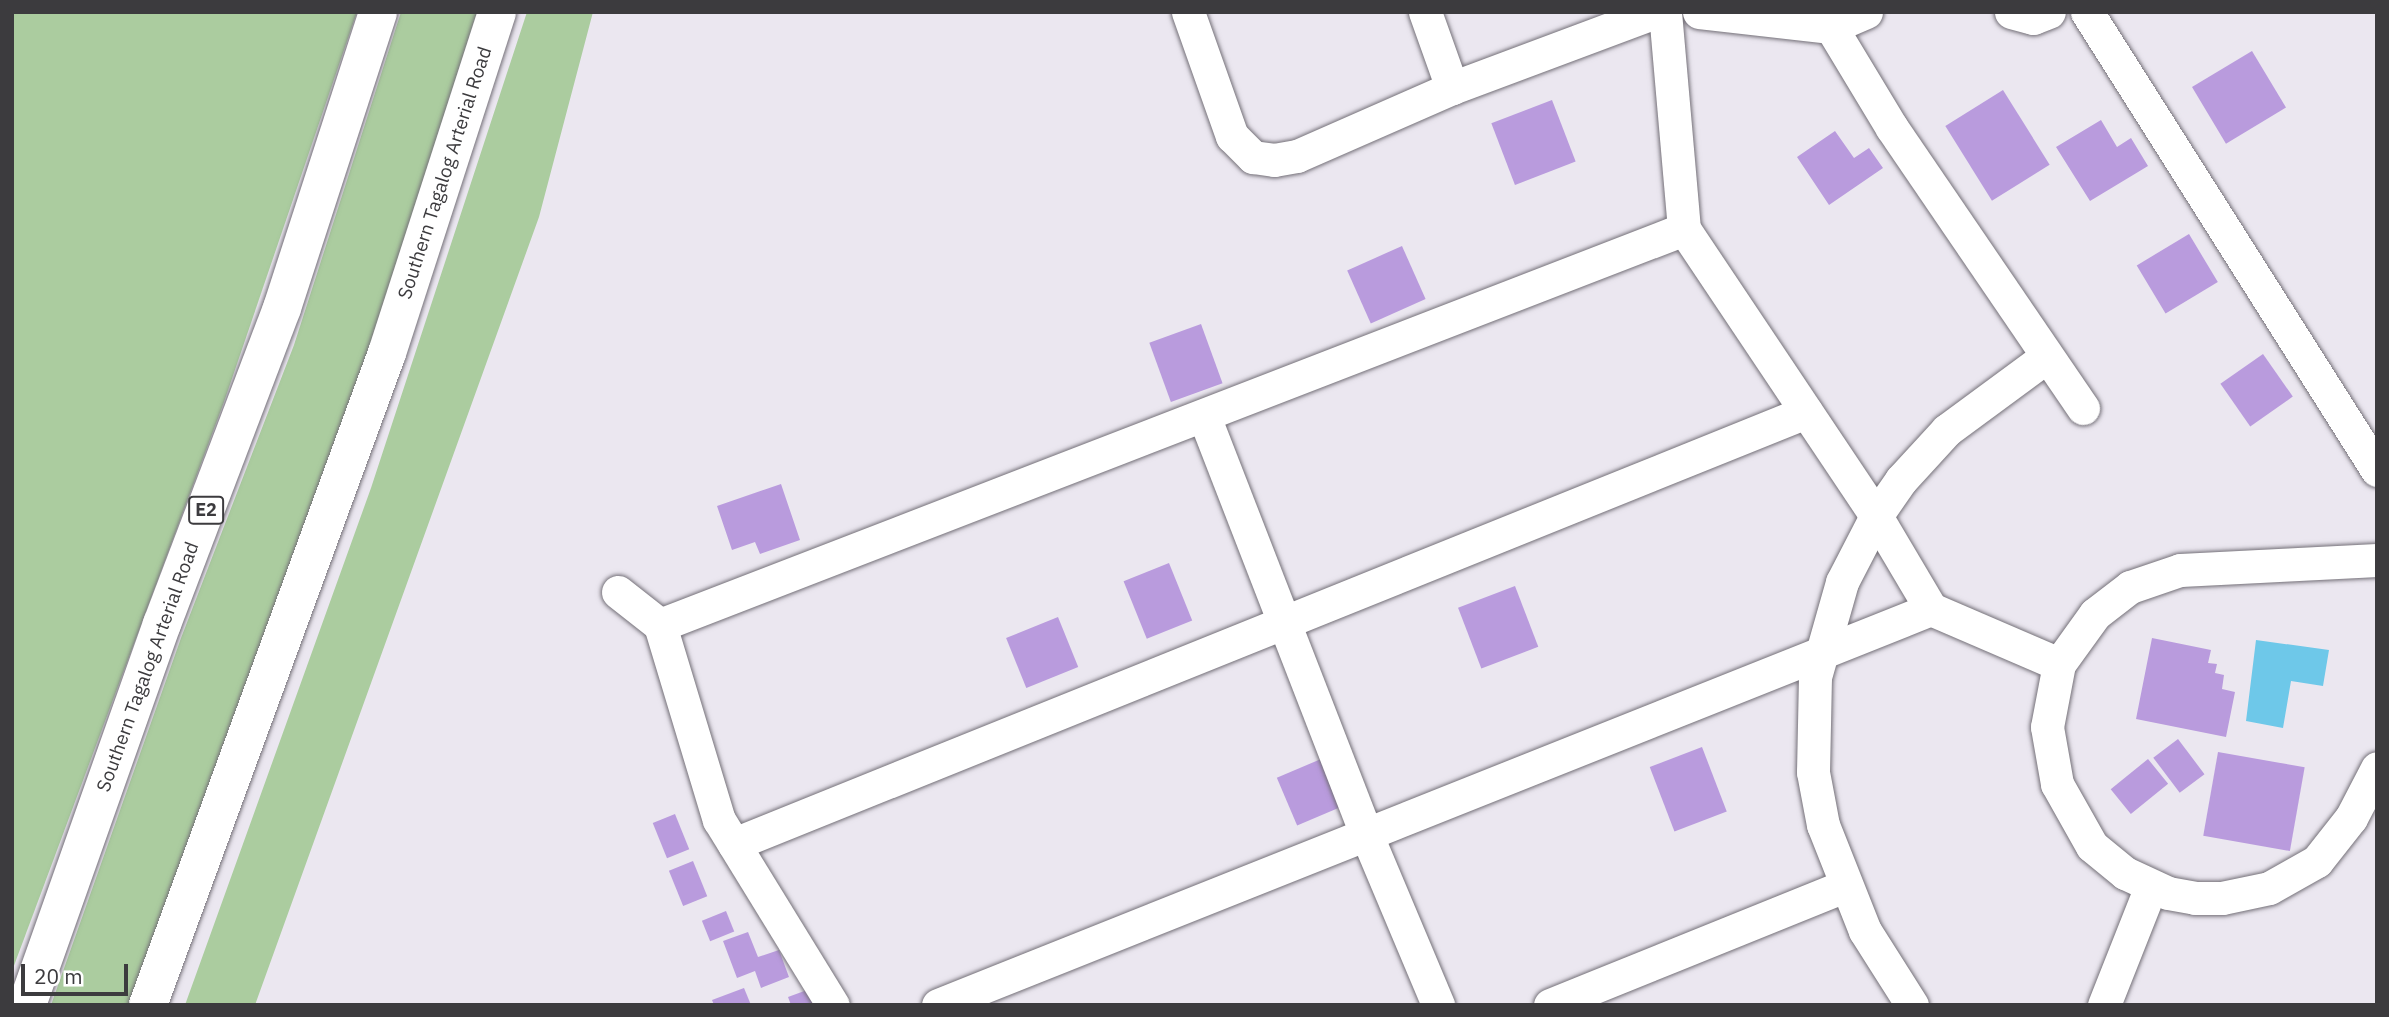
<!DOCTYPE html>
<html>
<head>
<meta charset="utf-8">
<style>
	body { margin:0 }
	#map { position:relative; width:2389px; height:1017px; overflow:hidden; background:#ebe7f0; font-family:"IBM Plex Sans",sans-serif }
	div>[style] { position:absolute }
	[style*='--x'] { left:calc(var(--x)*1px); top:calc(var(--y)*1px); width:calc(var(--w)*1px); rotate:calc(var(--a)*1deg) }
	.green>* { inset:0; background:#abcc9f }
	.water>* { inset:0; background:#6ec8e9 }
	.building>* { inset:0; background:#b99bdd; transform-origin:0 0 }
	.roads { filter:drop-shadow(0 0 2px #747078) drop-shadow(0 0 2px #747078) }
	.minor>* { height:33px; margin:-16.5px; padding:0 16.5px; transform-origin:16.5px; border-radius:16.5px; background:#fff }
	.motorway>* { height:38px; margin:-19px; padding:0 19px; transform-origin:19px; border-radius:19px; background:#fff }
	span { translate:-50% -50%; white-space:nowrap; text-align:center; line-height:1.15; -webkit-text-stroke:6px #fff; paint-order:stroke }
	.shield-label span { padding:2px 5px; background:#fff; border:2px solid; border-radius:5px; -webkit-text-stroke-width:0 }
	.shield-label { font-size:18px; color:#3c3b3e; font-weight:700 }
	.street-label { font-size:19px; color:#3c3b3e }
	.frame { position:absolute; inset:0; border:14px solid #3c3b3e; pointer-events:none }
	.scale { position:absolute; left:21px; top:964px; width:107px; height:32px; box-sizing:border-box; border:4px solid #3c3b3e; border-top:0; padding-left:9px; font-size:21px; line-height:24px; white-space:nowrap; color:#3c3b3e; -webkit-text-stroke:5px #fff; paint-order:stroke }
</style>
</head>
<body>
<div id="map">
	<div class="green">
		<div style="clip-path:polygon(12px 12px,357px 12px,224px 402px,12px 971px)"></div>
		<div style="clip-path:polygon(401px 12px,477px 12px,373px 338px,130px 1005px,51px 1005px,181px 638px,294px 345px)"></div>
		<div style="clip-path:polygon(527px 12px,593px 12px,539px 217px,255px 1005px,185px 1005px,371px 488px)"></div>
	</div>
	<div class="water">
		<div style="clip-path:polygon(2256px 640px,2329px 650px,2323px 686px,2291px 681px,2283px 728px,2246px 721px)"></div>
	</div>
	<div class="building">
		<div style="left:2252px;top:51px;width:66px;height:70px;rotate:59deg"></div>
		<div style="left:2003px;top:90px;width:88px;height:68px;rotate:58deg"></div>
		<div style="left:1552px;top:100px;width:66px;height:65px;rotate:69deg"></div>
		<div style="clip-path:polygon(2101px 120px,2117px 147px,2131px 138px,2148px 166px,2090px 201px,2056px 147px)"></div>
		<div style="clip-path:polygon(1835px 131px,1854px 158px,1869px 148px,1883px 168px,1829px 205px,1797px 157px)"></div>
		<div style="left:2189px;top:234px;width:56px;height:61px;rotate:59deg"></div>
		<div style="left:1402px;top:246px;width:58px;height:60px;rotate:66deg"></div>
		<div style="left:1201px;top:324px;width:63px;height:55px;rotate:70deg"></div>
		<div style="left:2263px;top:354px;width:52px;height:52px;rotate:55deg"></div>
		<div style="clip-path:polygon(781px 484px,800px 540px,760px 554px,755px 542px,732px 550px,717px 506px)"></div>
		<div style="left:1169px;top:563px;width:62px;height:49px;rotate:68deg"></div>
		<div style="left:1515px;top:586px;width:65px;height:61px;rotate:69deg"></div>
		<div style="left:1058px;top:617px;width:54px;height:56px;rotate:68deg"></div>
		<div style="clip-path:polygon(2152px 638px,2211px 650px,2208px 663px,2217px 664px,2215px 673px,2224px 675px,2222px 689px,2235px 692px,2226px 737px,2136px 719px)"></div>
		<div style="left:2178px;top:739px;width:44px;height:31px;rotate:53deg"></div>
		<div style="left:1702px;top:747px;width:69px;height:56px;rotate:69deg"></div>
		<div style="left:2218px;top:752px;width:88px;height:85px;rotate:10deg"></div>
		<div style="left:1321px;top:759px;width:52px;height:48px;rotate:67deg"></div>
		<div style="left:2148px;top:759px;width:32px;height:48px;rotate:51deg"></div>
		<div style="left:675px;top:814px;width:38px;height:24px;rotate:68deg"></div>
		<div style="left:693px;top:861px;width:38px;height:26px;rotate:68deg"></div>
		<div style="left:726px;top:911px;width:22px;height:26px;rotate:68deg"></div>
		<div style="clip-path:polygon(748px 932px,758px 957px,779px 950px,789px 977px,761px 988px,755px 971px,737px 978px,723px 941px)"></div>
		<div style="clip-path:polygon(818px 986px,814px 1005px,791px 1005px,788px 997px)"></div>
		<div style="clip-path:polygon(744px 988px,751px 1005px,714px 1005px,712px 1000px)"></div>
	</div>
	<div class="roads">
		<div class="minor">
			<div style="--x:1188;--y:12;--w:132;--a:70.5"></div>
			<div style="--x:1232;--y:136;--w:30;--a:45"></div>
			<div style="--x:1253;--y:157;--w:21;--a:8"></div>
			<div style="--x:1274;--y:160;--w:23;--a:-10"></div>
			<div style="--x:1297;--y:156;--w:169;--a:-23.7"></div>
			<div style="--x:1452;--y:88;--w:217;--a:-20.5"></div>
			<div style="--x:1425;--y:12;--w:81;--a:70.4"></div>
			<div style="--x:1665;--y:12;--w:218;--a:85"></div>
			<div style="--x:1684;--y:229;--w:345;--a:56.2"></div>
			<div style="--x:1876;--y:516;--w:108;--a:59.4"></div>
			<div style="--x:1931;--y:609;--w:139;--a:23.3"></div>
			<div style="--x:1699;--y:12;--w:133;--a:6.5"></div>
			<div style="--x:1831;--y:27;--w:118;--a:58.9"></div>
			<div style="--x:1892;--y:128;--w:339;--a:55.7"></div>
			<div style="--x:2011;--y:12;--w:23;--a:15"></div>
			<div style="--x:2033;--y:18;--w:17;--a:-21"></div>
			<div style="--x:2087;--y:12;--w:542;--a:57.66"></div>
			<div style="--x:1831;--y:27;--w:38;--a:-23"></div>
			<div style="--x:1204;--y:416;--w:445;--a:68.8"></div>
			<div style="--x:1365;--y:831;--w:189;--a:67.2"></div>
			<div style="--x:2377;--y:560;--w:197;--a:177.1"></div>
			<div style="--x:2180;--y:570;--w:53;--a:161.2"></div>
			<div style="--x:2130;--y:587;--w:44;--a:142.4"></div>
			<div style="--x:2095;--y:614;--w:62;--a:125.8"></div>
			<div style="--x:2059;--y:664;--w:64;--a:100.8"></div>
			<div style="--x:2047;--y:727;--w:58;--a:80"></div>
			<div style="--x:2057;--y:784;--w:71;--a:60.6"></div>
			<div style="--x:2092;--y:846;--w:43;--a:39.3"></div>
			<div style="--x:2125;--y:873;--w:47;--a:24.9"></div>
			<div style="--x:2168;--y:893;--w:27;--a:10"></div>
			<div style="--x:2195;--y:898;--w:27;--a:0"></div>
			<div style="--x:2222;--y:898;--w:48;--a:-12"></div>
			<div style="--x:2269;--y:888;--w:55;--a:-29.4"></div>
			<div style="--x:2317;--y:861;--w:55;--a:-51.7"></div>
			<div style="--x:2351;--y:818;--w:56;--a:-62.5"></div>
			<div style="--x:618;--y:592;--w:53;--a:38.2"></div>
			<div style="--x:660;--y:625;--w:204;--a:73.2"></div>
			<div style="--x:719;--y:820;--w:217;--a:58.4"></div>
			<div style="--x:660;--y:625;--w:1098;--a:-21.14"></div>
			<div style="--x:734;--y:844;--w:1156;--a:-21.95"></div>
			<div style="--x:938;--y:1005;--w:1069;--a:-21.74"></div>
			<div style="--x:1550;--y:1005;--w:317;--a:-22"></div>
			<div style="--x:1912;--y:1005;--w:88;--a:-122.4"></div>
			<div style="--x:1865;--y:931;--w:114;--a:-111.6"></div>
			<div style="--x:1823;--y:825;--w:54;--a:-100.7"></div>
			<div style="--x:1813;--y:772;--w:95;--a:-88.8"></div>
			<div style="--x:1815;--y:677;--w:99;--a:-74.1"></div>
			<div style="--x:1842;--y:582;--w:74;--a:-62.7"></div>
			<div style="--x:1876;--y:516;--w:44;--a:-55.2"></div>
			<div style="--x:1901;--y:480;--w:68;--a:-47.4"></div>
			<div style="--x:1947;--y:430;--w:123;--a:-36.4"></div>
			<div style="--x:2104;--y:1005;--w:128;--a:-68.4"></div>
		</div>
		<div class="motorway">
			<div style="--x:27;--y:1005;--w:404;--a:-70.5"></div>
			<div style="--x:162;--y:624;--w:338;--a:-69.2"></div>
			<div style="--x:282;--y:308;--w:311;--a:-72"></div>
			<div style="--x:148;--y:1005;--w:694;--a:-69.87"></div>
			<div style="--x:387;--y:353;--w:358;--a:-72.1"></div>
		</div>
	</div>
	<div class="shield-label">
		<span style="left:206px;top:510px">E2</span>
	</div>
	<div class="street-label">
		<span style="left:445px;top:173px;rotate:-72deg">Southern Tagalog Arterial Road</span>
		<span style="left:148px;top:667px;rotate:-70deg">Southern Tagalog Arterial Road</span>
	</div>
	<div class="frame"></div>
	<div class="scale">20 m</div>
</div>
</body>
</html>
